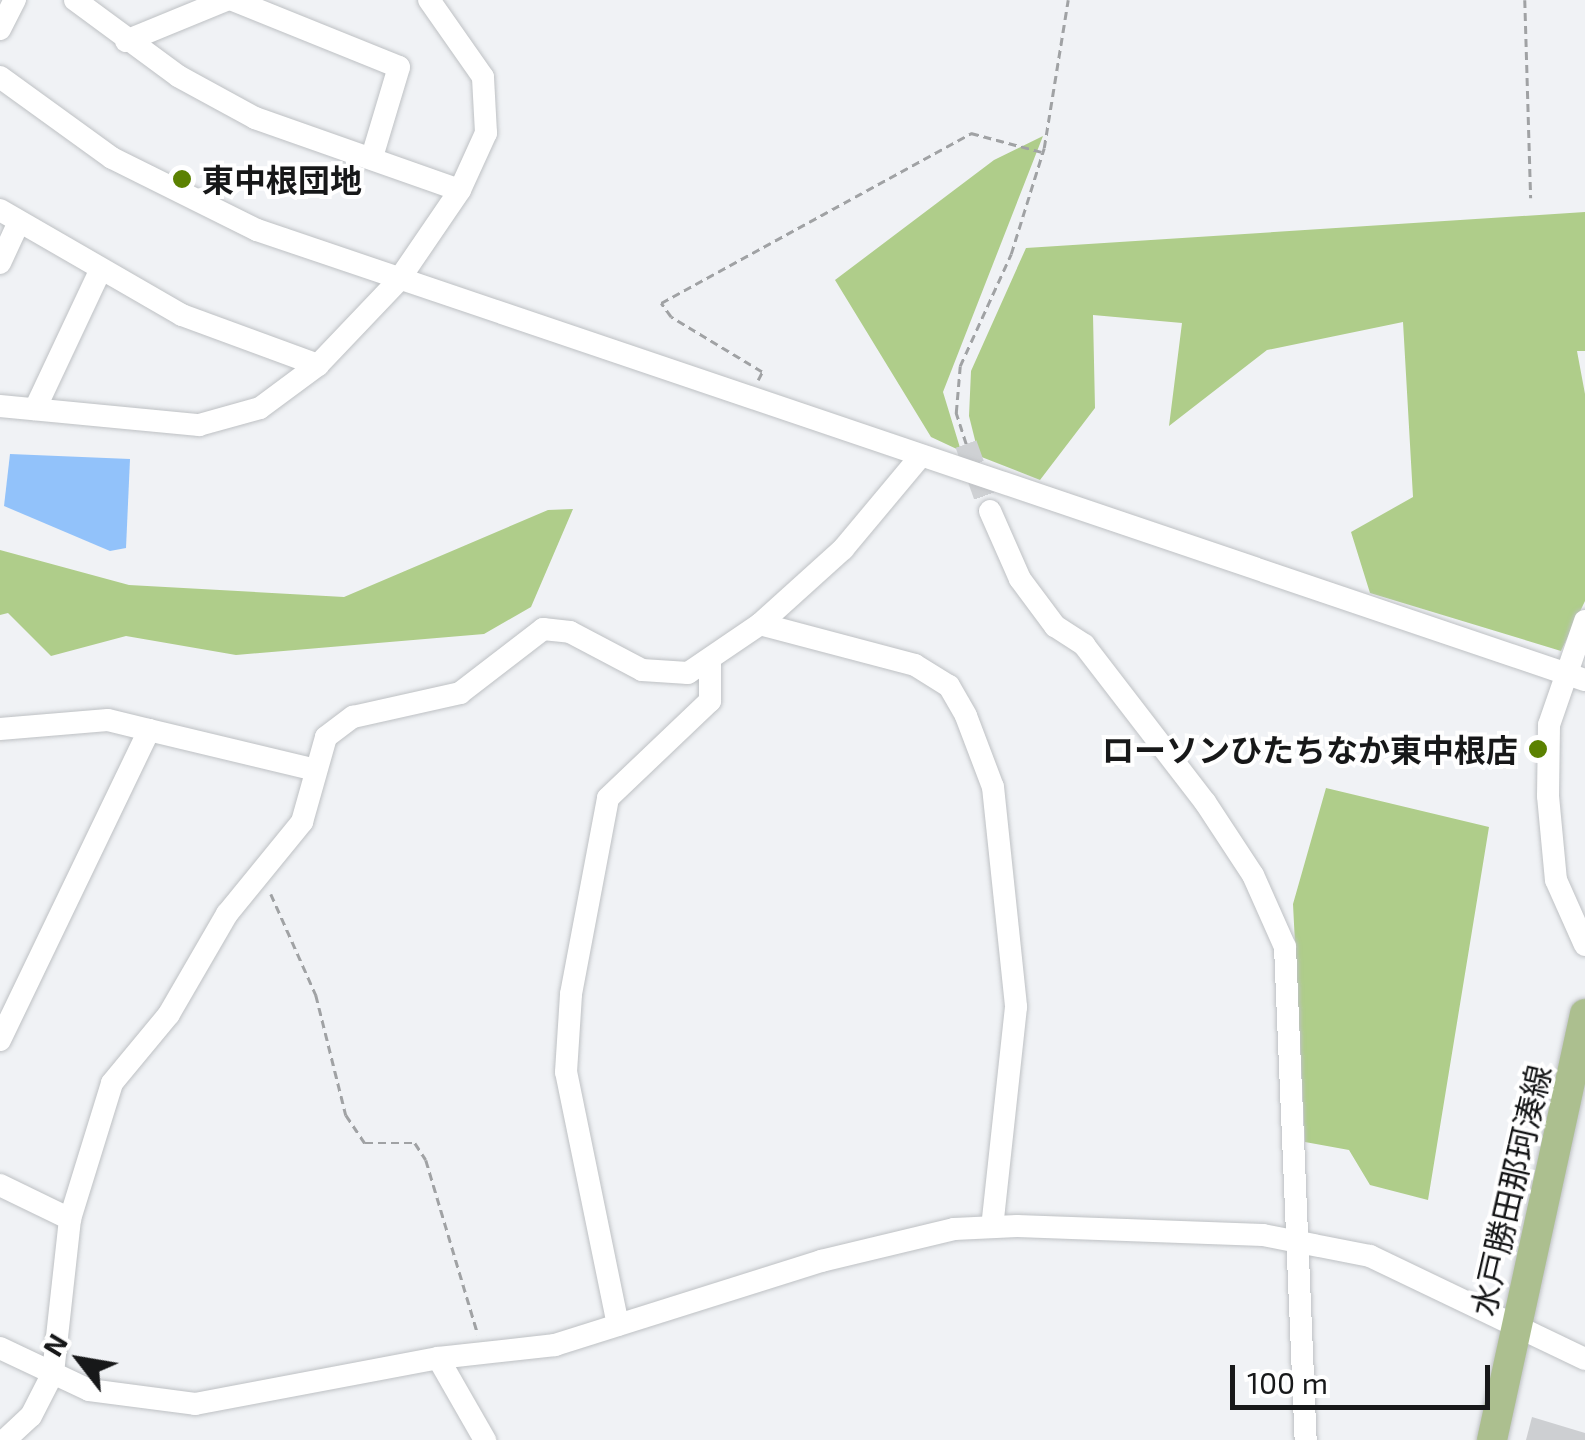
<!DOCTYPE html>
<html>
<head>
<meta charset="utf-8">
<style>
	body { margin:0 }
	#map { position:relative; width:1585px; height:1440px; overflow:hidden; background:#f0f2f5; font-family:"Exo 2","Noto Sans JP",sans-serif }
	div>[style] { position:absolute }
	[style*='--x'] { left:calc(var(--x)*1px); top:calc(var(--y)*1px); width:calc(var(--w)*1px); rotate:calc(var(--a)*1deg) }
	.forest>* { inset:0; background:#afcd8a }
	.water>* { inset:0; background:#92c2fa }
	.building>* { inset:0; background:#cdcfd2 }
	.minor-tunnel>* { height:22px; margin-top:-11px; transform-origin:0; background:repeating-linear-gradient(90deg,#cfd1d4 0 22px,transparent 0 33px) }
	.path>* { height:2.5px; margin-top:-1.25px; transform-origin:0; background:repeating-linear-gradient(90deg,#a0a2a4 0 8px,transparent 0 13px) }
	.roads { filter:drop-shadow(0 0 2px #bec1c4) drop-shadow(0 0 2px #bec1c4) }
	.minor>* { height:22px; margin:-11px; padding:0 11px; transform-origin:11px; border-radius:11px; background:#fff }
	.major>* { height:30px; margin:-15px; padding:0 15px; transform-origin:15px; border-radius:15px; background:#acbf8f }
	.dots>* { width:28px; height:28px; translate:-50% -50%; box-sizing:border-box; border:5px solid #fff; border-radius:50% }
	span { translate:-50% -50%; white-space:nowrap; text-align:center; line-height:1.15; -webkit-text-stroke:8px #fff; paint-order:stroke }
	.poi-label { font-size:32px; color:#171819; font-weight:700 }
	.left { translate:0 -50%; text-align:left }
	.right { translate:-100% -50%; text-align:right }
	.street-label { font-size:32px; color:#171819 }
	.north { position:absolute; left:30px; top:1310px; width:100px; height:100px; -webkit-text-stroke:8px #fff; paint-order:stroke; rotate:301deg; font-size:28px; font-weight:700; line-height:40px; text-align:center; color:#171819 }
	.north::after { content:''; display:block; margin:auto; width:35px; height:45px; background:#171819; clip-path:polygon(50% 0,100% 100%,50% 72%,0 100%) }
	.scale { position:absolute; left:1230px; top:1365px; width:260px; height:45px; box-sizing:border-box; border:5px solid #171819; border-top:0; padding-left:12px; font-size:30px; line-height:35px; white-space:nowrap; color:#171819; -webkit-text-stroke:8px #fff; paint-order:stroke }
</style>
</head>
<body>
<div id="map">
	<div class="forest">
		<div style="clip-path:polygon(1043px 136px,943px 392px,961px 451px,931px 437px,835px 280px,994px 160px)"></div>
		<div style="clip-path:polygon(1585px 212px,1585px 351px,1577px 351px,1585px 394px,1585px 601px,1561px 651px,1370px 593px,1351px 532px,1413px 497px,1403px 322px,1267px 350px,1169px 426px,1182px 323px,1093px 315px,1095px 408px,1040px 480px,979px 456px,969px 416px,971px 371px,1026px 248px)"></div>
		<div style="clip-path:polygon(573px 509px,531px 607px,484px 634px,236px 655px,126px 636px,51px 656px,8px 613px,0 615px,0 550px,129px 585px,344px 597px,548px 510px)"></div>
		<div style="clip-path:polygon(1326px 788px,1489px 827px,1428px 1200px,1370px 1185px,1349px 1150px,1305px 1142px,1293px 904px)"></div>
	</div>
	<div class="water">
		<div style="clip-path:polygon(10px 454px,130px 459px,126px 548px,110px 551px,4px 506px)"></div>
	</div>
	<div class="building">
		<div style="clip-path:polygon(1532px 1417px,1585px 1433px,1585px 1440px,1526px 1440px)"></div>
	</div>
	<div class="minor-tunnel">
		<div style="--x:966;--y:444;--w:71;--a:70.3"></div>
	</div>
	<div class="path">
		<div style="--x:1525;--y:0;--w:198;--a:88.3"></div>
		<div style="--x:758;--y:380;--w:9;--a:-63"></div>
		<div style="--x:762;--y:372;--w:106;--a:-148.9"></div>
		<div style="--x:671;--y:317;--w:17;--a:-126"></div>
		<div style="--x:661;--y:303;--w:354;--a:-28.7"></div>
		<div style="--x:971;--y:133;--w:73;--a:15"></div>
		<div style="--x:966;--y:444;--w:33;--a:-108"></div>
		<div style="--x:956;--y:413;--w:47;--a:-85.1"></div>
		<div style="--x:960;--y:366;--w:123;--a:-65.5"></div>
		<div style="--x:1011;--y:254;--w:111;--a:-72.7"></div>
		<div style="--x:1044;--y:148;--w:150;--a:-80.8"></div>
		<div style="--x:271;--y:894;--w:111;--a:66"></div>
		<div style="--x:316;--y:995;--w:124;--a:76"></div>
		<div style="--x:346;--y:1115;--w:34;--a:56"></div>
		<div style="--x:365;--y:1143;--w:50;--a:0"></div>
		<div style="--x:415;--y:1143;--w:20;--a:57"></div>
		<div style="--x:426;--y:1160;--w:182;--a:73.4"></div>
	</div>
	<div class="roads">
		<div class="minor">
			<div style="--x:75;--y:0;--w:128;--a:36.4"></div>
			<div style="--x:178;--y:76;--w:88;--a:28.6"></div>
			<div style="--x:255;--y:118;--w:217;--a:19.4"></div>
			<div style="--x:233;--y:0;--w:179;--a:22"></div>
			<div style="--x:399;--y:67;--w:94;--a:106.7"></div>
			<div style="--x:0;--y:29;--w:33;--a:-63"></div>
			<div style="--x:126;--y:41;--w:108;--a:-22.3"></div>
			<div style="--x:0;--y:77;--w:138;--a:35.9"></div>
			<div style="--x:112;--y:158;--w:162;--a:26.4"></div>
			<div style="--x:257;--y:230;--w:1402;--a:18.72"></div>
			<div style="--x:0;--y:210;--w:210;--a:30"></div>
			<div style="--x:182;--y:315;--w:145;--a:20.2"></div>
			<div style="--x:0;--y:263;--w:43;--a:-65.2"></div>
			<div style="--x:0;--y:406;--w:200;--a:5.5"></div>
			<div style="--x:199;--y:425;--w:63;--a:-15.6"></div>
			<div style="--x:260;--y:408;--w:72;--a:-36.6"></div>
			<div style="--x:318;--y:365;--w:116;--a:-46.4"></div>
			<div style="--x:398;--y:281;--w:110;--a:-55.7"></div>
			<div style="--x:460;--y:190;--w:63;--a:-65.5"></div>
			<div style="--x:486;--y:133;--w:56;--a:-93.1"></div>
			<div style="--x:483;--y:77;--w:94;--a:-125"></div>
			<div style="--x:35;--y:409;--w:150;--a:-64.8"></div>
			<div style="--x:990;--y:511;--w:74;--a:66.2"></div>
			<div style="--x:1020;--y:579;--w:59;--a:53.3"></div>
			<div style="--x:1055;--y:626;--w:35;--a:33"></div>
			<div style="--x:1084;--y:645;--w:198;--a:52.4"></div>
			<div style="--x:1205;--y:802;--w:87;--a:56.7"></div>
			<div style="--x:1253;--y:875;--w:79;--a:66"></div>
			<div style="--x:1285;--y:947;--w:493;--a:87.6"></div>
			<div style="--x:1585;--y:621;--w:110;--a:109.1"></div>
			<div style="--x:1549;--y:725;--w:71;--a:90.8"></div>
			<div style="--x:1548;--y:796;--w:84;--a:84.6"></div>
			<div style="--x:1556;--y:880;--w:71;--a:66"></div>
			<div style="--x:760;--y:624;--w:160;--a:14.8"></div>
			<div style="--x:915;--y:665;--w:40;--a:32"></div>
			<div style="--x:949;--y:686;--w:34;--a:60"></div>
			<div style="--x:966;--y:716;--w:76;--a:69.2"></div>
			<div style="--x:993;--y:787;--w:221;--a:84"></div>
			<div style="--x:1016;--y:1007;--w:221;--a:96.2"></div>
			<div style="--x:0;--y:729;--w:108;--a:-4.8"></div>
			<div style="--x:108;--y:720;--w:42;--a:13.7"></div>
			<div style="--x:0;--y:1040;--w:344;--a:-64.3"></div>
			<div style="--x:149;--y:730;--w:167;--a:13.5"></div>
			<div style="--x:0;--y:1185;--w:78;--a:25.9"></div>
			<div style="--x:618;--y:1325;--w:258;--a:-101.6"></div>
			<div style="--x:566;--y:1072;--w:78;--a:-86.3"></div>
			<div style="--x:571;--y:994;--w:199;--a:-79.3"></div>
			<div style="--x:608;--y:798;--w:141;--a:-43.6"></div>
			<div style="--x:710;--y:701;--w:41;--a:-90"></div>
			<div style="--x:0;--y:1348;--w:98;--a:25.3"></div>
			<div style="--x:89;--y:1390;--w:107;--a:7.5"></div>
			<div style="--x:195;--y:1404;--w:247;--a:-10.7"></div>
			<div style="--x:438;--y:1358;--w:118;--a:-6.3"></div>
			<div style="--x:555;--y:1345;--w:279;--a:-17.5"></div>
			<div style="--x:821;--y:1261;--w:137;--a:-13.5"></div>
			<div style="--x:954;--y:1229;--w:63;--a:-2.7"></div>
			<div style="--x:1017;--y:1226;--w:246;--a:2.1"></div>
			<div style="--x:1263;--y:1235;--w:109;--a:11.1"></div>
			<div style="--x:1370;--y:1256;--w:238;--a:25.6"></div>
			<div style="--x:438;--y:1358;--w:95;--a:60.2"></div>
			<div style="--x:5;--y:1440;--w:35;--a:-43"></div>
			<div style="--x:31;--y:1416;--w:48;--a:-62.9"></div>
			<div style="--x:53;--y:1373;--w:155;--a:-83.7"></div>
			<div style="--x:70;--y:1219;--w:142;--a:-72.8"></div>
			<div style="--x:112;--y:1083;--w:89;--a:-50.4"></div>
			<div style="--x:169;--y:1014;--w:116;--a:-59.9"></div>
			<div style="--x:227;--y:914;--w:119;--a:-50.8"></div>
			<div style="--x:302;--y:822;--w:88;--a:-74.2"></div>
			<div style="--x:326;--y:737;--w:34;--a:-37"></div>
			<div style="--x:353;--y:717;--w:110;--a:-12.6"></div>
			<div style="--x:460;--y:693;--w:105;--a:-37.6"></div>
			<div style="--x:543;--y:629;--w:27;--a:6"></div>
			<div style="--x:570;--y:632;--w:81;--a:27.8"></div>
			<div style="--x:642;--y:670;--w:46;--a:3.7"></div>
			<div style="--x:688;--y:673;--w:87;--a:-34.2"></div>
			<div style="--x:760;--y:624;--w:112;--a:-42.1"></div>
			<div style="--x:843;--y:549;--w:120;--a:-50.1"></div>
		</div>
		<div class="major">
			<div style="--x:1492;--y:1440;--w:436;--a:-77.7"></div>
		</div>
	</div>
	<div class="dots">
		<div style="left:182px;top:179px;background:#5b8101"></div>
		<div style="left:1538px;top:749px;background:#5b8101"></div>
	</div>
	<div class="poi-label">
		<span class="left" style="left:202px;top:179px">東中根団地</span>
		<span class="right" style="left:1518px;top:749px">ローソンひたちなか東中根店</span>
	</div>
	<div class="street-label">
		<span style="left:1510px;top:1190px;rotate:-77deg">水戸勝田那珂湊線</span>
	</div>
	<div class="north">N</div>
	<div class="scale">100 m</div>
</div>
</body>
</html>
